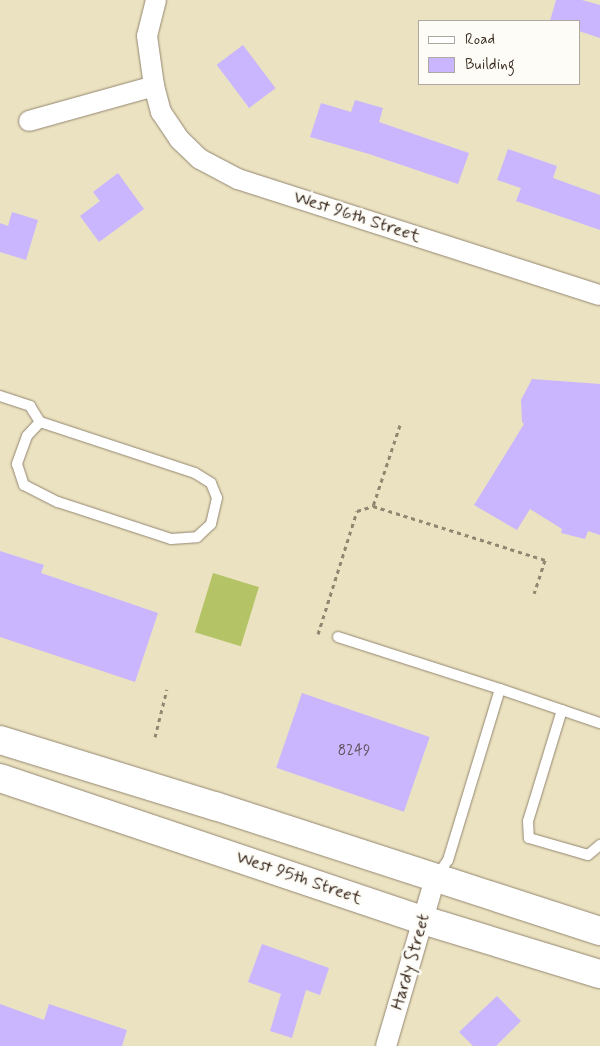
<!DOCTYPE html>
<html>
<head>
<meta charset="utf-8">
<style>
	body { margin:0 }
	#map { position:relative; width:600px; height:1046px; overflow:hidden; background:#ebe2c1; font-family:Mynerve,sans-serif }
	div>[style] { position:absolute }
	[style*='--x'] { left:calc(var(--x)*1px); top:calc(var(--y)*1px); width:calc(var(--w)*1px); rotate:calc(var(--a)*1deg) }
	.green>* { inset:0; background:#b4c365; transform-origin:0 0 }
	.building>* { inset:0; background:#c9b6fe; transform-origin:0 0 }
	.path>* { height:3px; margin-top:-1.5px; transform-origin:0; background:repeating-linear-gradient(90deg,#938670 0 4px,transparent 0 8px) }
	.roads { filter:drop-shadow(0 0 1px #938670) drop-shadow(0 0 1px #938670) }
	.lane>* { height:10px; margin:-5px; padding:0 5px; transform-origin:5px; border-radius:5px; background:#fff }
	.street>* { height:20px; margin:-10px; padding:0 10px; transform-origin:10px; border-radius:10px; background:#fff }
	.primary>* { height:28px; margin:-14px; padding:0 14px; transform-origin:14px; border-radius:14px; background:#fff }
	span { translate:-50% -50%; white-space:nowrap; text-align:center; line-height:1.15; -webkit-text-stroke:5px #fdfcf7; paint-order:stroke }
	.number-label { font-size:15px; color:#5e4d56 }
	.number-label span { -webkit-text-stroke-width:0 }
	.street-label { font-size:18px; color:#3b2a1e }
	.legend { position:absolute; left:418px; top:20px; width:162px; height:65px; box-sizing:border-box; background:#fdfcf7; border:1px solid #afa8a0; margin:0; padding:6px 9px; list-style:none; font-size:15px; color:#3b2a1e }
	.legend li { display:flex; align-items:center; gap:10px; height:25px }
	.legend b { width:25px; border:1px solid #afa8a0 }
</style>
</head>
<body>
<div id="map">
	<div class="green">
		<div style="left:213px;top:573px;width:48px;height:62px;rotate:17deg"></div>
	</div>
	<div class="building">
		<div style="clip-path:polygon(556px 0,582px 0,600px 5px,600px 38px,579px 31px,579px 21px,550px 21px)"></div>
		<div style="left:243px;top:45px;width:54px;height:33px;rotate:53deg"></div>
		<div style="clip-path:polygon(355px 100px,383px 108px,379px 122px,469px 153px,458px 184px,369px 154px,310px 137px,321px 103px,351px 112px)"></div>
		<div style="clip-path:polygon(508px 149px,557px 166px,553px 178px,600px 195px,600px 230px,516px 201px,521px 188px,497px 180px)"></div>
		<div style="clip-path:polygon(118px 173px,144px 209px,99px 242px,80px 216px,100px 201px,93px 192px)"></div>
		<div style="clip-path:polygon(12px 212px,38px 220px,26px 260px,0 252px,0 223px,8px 226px)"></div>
		<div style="clip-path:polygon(532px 379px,600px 384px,600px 535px,588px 531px,585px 539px,561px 533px,562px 529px,530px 509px,517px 530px,474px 505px,524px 424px,522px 422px,521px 400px)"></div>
		<div style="clip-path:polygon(0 551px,44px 565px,41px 573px,158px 613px,135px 682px,0 637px)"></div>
		<div style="left:302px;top:693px;width:135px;height:79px;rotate:19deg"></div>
		<div style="clip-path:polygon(262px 944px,329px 968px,320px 995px,306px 990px,292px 1038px,270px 1031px,281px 994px,248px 982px)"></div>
		<div style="clip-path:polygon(497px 996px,521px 1021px,496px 1046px,473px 1046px,459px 1032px)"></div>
		<div style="clip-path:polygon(0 1004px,44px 1020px,49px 1004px,127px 1030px,122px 1046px,0 1046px)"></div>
	</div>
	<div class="path">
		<div style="--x:400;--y:425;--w:85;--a:108.4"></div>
		<div style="--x:373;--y:506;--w:180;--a:17.4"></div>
		<div style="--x:545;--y:560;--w:35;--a:108"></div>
		<div style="--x:318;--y:634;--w:129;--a:-72.4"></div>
		<div style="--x:357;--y:511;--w:17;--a:-17"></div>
		<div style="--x:155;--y:737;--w:49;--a:-76"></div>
	</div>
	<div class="roads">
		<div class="lane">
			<div style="--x:0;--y:396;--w:32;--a:18"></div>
			<div style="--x:30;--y:406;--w:19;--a:58"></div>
			<div style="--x:40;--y:422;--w:19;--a:133"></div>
			<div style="--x:27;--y:436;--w:30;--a:110"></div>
			<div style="--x:17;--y:464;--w:22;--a:72"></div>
			<div style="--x:24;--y:485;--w:38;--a:27"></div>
			<div style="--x:58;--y:502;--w:119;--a:18.1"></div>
			<div style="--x:171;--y:539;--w:26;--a:-4"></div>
			<div style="--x:197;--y:537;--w:19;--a:-43"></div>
			<div style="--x:211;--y:524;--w:27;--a:-77"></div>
			<div style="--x:217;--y:498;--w:16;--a:-112"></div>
			<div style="--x:211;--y:483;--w:19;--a:-148"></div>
			<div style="--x:195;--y:473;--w:163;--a:-161.8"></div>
			<div style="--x:338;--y:637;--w:170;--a:17.8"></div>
			<div style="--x:500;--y:689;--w:179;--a:106.9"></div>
			<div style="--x:448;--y:860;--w:21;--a:125"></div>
			<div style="--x:500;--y:689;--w:106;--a:18.8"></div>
			<div style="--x:562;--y:710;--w:116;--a:107"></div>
			<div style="--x:528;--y:821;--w:17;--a:87"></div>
			<div style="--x:529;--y:838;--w:61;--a:16.1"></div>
			<div style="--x:588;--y:855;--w:16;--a:-40"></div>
		</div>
		<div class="street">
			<div style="--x:156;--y:0;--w:37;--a:104"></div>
			<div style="--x:147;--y:36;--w:50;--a:82"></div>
			<div style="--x:154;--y:86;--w:27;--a:75"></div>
			<div style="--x:161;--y:112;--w:32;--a:56"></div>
			<div style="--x:179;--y:139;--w:29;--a:44"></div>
			<div style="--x:200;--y:159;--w:43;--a:27.8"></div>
			<div style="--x:238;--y:179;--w:380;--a:17.8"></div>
			<div style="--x:29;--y:121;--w:130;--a:-15.6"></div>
			<div style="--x:386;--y:1046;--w:175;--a:-73.7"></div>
		</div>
		<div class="primary">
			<div style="--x:0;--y:740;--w:225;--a:17.1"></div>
			<div style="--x:215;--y:806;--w:405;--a:18"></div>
			<div style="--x:0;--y:778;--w:446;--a:18.6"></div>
			<div style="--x:423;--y:920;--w:185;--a:17"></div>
		</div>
	</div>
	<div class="number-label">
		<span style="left:354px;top:752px">8249</span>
	</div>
	<div class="street-label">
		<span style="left:357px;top:217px;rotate:18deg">West 96th Street</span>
		<span style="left:299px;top:878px;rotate:19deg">West 95th Street</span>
		<span style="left:411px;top:962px;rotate:-74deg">Hardy Street</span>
	</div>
	<ul class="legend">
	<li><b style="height:6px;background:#fff"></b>Road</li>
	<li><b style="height:14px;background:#c9b6fe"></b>Building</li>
	</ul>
</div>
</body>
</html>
